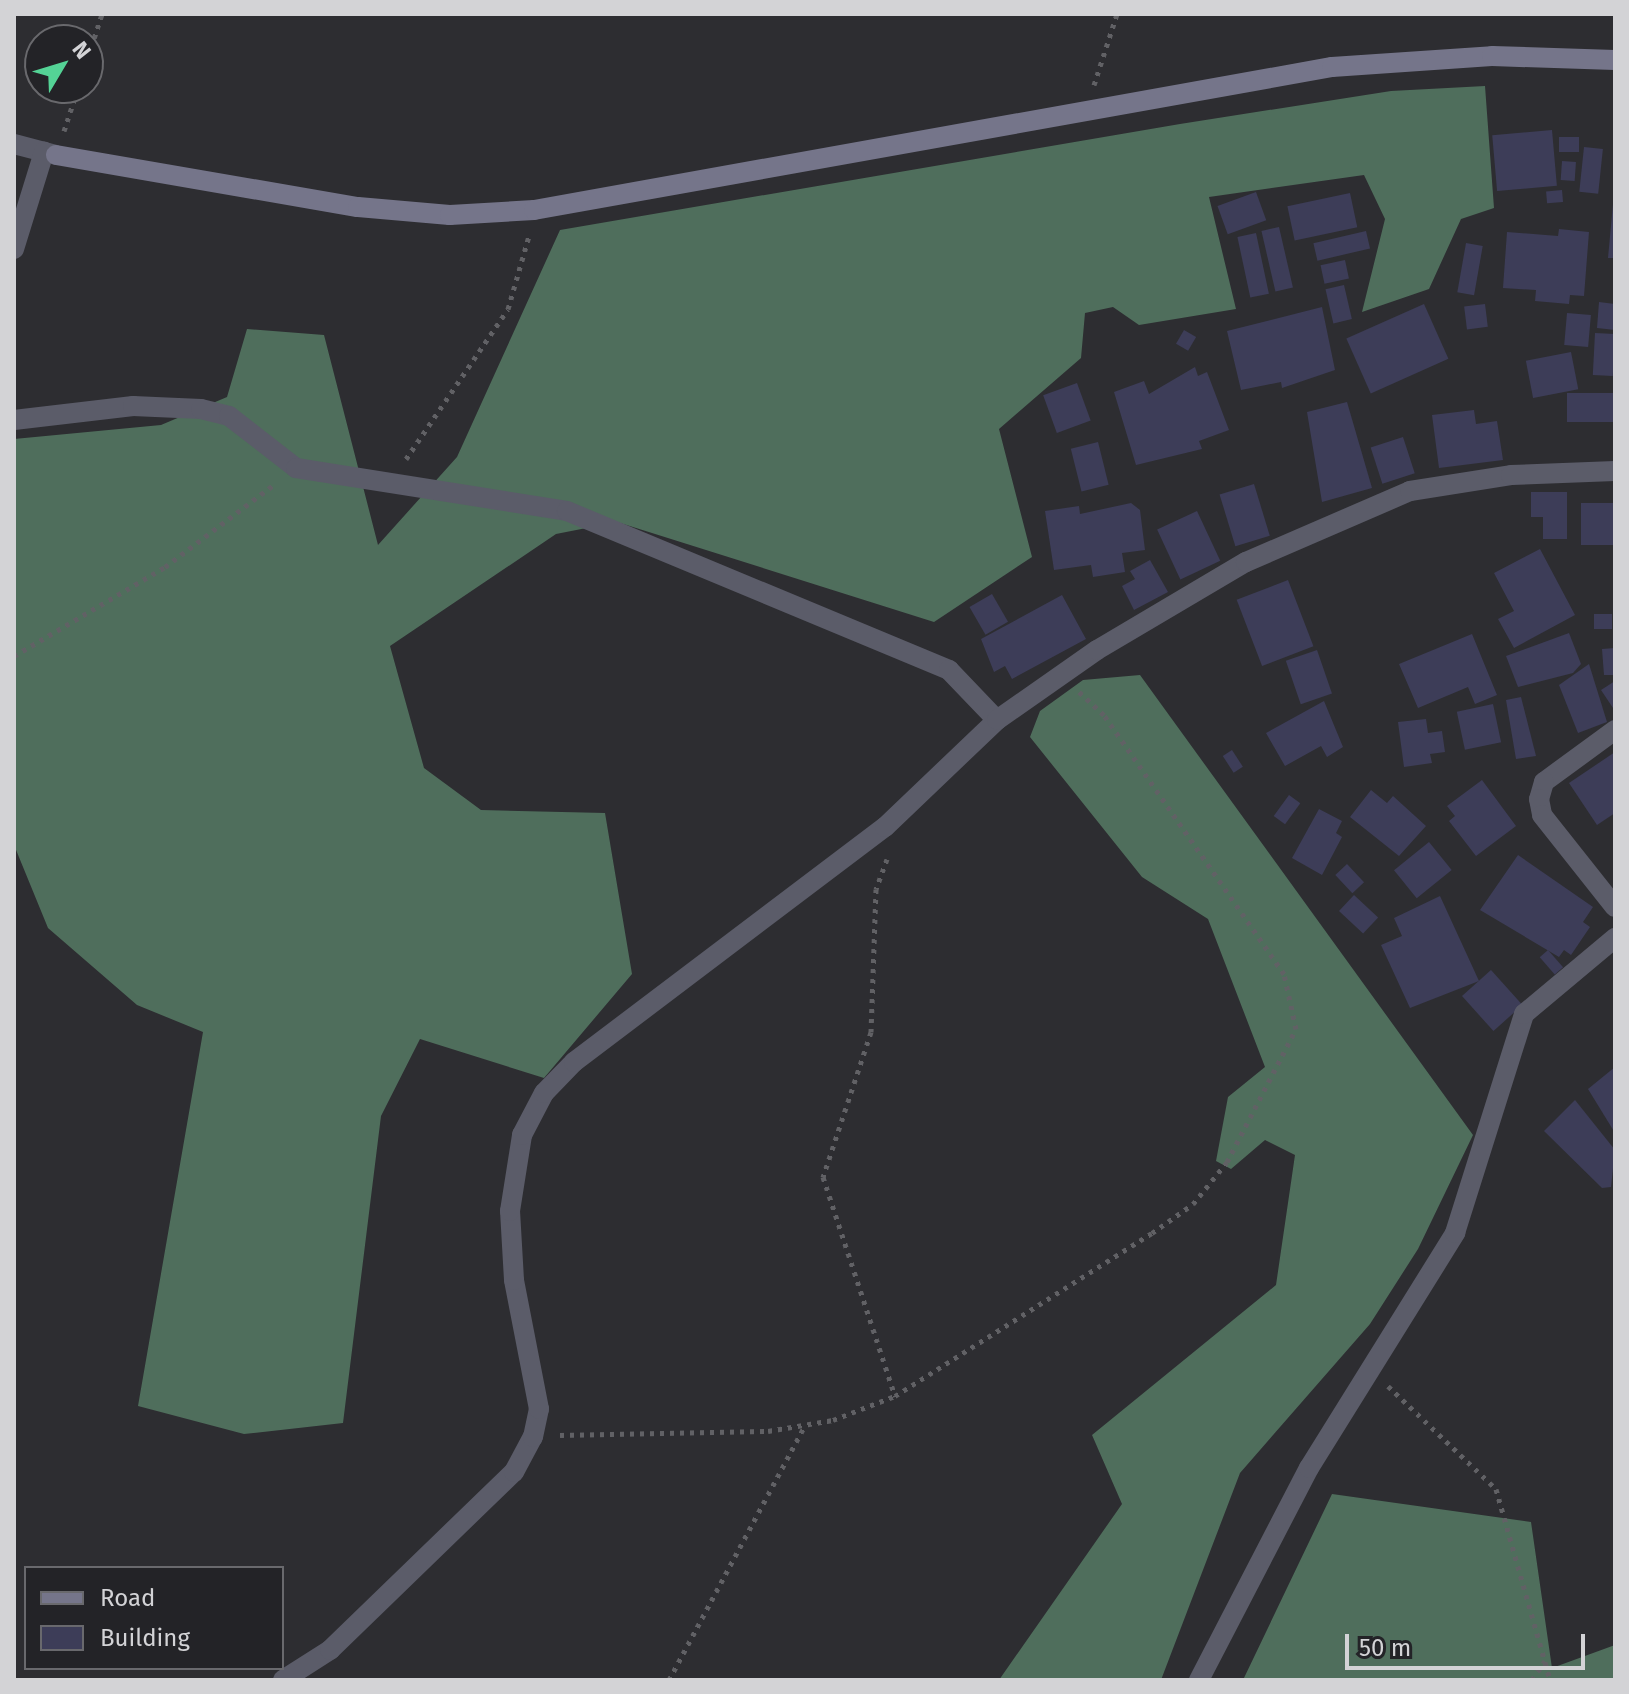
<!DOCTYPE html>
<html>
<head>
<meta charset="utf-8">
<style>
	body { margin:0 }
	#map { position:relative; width:1629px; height:1694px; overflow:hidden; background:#2d2d31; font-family:"Fira Sans",sans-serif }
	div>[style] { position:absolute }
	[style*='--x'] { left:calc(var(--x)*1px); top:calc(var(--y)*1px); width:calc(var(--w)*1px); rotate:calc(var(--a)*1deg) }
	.forest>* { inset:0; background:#4f6e5c }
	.building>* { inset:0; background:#3d3d58; transform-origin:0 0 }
	.path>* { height:5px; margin-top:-2.5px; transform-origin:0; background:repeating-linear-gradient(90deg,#616165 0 4px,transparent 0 10px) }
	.street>* { height:20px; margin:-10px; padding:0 10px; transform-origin:10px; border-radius:10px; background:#5b5c69 }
	.secondary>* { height:20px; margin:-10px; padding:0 10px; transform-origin:10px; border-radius:10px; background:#75758a }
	span { translate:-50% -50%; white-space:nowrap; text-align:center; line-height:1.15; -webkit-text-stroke:8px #232327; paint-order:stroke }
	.frame { position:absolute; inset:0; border:16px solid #d3d3d6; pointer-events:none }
	.legend { position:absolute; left:24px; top:1566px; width:260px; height:104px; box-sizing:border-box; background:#232327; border:2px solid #69696d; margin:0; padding:10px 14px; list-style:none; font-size:24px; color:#d3d3d6 }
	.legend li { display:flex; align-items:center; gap:16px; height:40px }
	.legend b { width:40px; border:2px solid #69696d }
	.north { position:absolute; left:24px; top:24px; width:80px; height:80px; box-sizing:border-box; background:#232327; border:2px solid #69696d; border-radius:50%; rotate:52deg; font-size:22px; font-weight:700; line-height:32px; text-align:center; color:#d3d3d6 }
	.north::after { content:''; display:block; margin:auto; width:28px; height:36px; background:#54d396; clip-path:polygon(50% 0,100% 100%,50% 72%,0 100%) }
	.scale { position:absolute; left:1345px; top:1634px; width:240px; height:36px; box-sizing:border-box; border:4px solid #d3d3d6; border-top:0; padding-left:10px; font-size:24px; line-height:28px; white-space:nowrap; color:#d3d3d6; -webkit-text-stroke:6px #232327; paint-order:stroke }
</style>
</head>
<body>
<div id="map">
	<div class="forest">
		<div style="clip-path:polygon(1485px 86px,1494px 208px,1461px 219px,1429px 289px,1362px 312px,1385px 219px,1364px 175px,1209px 197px,1236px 309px,1139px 325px,1113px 307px,1085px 313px,1081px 358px,999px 429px,1032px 557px,934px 622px,617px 522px,556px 534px,390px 646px,424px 768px,481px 810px,605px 813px,632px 974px,544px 1078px,420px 1039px,381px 1116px,343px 1423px,244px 1434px,138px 1406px,203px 1032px,137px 1005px,48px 928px,14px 845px,14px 439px,161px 425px,227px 397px,247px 329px,324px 335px,378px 545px,457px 457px,560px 230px,1180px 124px,1391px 91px)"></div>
		<div style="clip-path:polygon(1140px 675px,1473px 1135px,1418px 1249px,1370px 1324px,1240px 1473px,1161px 1680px,999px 1680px,1122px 1504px,1092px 1435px,1276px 1285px,1295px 1155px,1265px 1140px,1231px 1169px,1216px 1161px,1228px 1097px,1265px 1067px,1208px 919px,1142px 877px,1030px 737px,1040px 711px,1083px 680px)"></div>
		<div style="clip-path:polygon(1332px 1494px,1531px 1522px,1552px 1668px,1615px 1645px,1615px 1680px,1243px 1680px)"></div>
	</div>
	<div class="building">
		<div style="left:1552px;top:130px;width:56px;height:60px;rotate:85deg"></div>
		<div style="left:1559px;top:137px;width:20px;height:15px"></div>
		<div style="left:1584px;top:147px;width:19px;height:45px;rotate:6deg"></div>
		<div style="left:1562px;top:161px;width:14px;height:19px;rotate:4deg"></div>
		<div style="left:1562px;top:190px;width:12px;height:16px;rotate:85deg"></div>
		<div style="left:1256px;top:192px;width:30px;height:41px;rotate:70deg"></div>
		<div style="left:1350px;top:193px;width:35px;height:64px;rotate:78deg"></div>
		<div style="clip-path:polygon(1613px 204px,1615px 204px,1615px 258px,1608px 258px)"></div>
		<div style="left:1279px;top:227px;width:62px;height:18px;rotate:77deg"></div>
		<div style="clip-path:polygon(1559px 229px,1589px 232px,1584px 296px,1570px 295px,1569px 304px,1535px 301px,1536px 290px,1503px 288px,1507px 232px,1558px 236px)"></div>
		<div style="left:1366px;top:231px;width:18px;height:54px;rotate:77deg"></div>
		<div style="left:1256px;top:233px;width:62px;height:19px;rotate:78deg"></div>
		<div style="left:1466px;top:243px;width:17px;height:50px;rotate:10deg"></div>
		<div style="left:1345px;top:260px;width:19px;height:25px;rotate:78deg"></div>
		<div style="left:1344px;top:285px;width:35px;height:19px;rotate:77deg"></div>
		<div style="clip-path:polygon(1599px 302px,1615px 304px,1615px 330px,1597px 328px)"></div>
		<div style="left:1424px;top:304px;width:60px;height:85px;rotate:66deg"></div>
		<div style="left:1485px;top:304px;width:23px;height:21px;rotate:83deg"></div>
		<div style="clip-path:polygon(1322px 307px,1335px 370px,1282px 388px,1281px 382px,1241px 390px,1227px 331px)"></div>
		<div style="left:1567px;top:313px;width:24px;height:32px;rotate:5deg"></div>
		<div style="left:1184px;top:330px;width:14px;height:16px;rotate:30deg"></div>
		<div style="left:1595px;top:333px;width:20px;height:42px;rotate:3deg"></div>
		<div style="left:1571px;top:352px;width:38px;height:46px;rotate:79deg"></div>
		<div style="clip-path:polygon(1195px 367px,1198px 376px,1207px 372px,1229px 430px,1199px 441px,1202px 449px,1136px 465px,1114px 392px,1144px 381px,1149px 394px)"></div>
		<div style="left:1077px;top:383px;width:40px;height:36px;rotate:70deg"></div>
		<div style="left:1615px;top:393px;width:29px;height:48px;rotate:90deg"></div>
		<div style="clip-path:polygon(1347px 402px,1372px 488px,1322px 502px,1307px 412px)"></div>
		<div style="clip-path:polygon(1474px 410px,1476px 424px,1497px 421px,1503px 460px,1439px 468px,1432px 415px)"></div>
		<div style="left:1403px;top:437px;width:38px;height:34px;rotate:72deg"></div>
		<div style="left:1098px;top:442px;width:44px;height:28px;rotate:76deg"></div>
		<div style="left:1254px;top:484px;width:54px;height:36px;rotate:73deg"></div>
		<div style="clip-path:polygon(1531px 492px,1567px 492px,1567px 539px,1543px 539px,1543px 517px,1531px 517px)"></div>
		<div style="clip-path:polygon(1131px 503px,1140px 510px,1145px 550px,1122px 553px,1125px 572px,1093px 577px,1091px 565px,1054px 570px,1045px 511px,1079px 506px,1080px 514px)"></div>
		<div style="left:1581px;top:503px;width:34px;height:42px"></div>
		<div style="left:1197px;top:511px;width:55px;height:44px;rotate:65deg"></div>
		<div style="clip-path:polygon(1540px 549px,1575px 615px,1514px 648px,1498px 619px,1514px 611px,1494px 573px)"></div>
		<div style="clip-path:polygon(1150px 560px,1168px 592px,1134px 610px,1122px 586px,1135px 579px,1130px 571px)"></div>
		<div style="left:1288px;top:580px;width:71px;height:55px;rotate:69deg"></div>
		<div style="left:992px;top:594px;width:32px;height:26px;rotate:60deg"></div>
		<div style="clip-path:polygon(1062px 595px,1086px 639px,1012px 679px,1005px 666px,994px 672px,981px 639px)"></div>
		<div style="left:1594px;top:614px;width:18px;height:15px"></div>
		<div style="clip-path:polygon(1569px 633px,1581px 664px,1573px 673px,1518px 687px,1506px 656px)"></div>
		<div style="clip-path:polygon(1472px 634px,1497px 695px,1475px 704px,1468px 687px,1418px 708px,1399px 664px)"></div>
		<div style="clip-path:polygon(1615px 648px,1615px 675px,1604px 675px,1602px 649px)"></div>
		<div style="left:1317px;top:650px;width:46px;height:33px;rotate:71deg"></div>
		<div style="clip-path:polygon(1589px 664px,1607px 722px,1578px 733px,1559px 685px)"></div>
		<div style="clip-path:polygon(1615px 681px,1615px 711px,1601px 690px)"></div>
		<div style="clip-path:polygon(1521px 697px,1536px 756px,1516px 759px,1506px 700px)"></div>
		<div style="clip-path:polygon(1324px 701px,1343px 747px,1327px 757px,1321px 746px,1285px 766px,1266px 733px)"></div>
		<div style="left:1493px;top:704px;width:39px;height:37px;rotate:78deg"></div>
		<div style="clip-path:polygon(1426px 719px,1428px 733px,1442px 731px,1445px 752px,1430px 754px,1432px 763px,1404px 767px,1398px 722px)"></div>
		<div style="left:1232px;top:750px;width:20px;height:11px;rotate:57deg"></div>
		<div style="clip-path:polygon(1615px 752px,1615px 813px,1597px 825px,1569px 783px)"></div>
		<div style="clip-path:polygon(1482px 780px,1516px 826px,1476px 856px,1449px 821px,1455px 816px,1447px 806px)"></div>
		<div style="clip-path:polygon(1371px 790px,1387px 803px,1393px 796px,1426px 826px,1399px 856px,1350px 817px)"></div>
		<div style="left:1289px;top:795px;width:14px;height:26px;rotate:36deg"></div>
		<div style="clip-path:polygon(1319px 809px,1342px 821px,1336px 833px,1342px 837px,1322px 875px,1292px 858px)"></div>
		<div style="left:1429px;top:842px;width:36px;height:45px;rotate:51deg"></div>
		<div style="clip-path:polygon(1518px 855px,1593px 907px,1583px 922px,1590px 927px,1571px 955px,1564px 950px,1559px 957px,1480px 910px)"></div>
		<div style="left:1347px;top:864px;width:25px;height:16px;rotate:47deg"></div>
		<div style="left:1354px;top:895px;width:33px;height:22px;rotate:43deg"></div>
		<div style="clip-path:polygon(1440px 896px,1479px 981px,1410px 1008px,1381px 945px,1402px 936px,1394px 918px)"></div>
		<div style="left:1548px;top:950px;width:23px;height:11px;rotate:49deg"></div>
		<div style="left:1491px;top:970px;width:47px;height:39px;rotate:48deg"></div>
		<div style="clip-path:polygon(1615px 1067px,1615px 1133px,1588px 1089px)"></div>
		<div style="clip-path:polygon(1575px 1100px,1615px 1150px,1611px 1187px,1602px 1188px,1544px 1131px)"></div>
	</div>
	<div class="path">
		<div style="--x:88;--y:57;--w:45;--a:-72"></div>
		<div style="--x:1094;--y:85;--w:75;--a:-72.1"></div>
		<div style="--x:64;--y:131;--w:45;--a:-72"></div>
		<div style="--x:406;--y:459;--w:181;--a:-55.8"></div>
		<div style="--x:508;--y:309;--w:76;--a:-74"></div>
		<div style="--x:14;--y:656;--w:175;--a:-30.5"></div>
		<div style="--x:165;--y:567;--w:139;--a:-37.1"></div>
		<div style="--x:887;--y:859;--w:32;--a:110"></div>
		<div style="--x:876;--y:889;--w:143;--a:92"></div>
		<div style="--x:871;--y:1032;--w:153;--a:108.3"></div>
		<div style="--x:823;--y:1177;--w:231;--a:71.8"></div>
		<div style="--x:1388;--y:1386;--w:149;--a:43.6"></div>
		<div style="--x:1496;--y:1489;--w:198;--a:74.2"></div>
		<div style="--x:560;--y:1435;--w:208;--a:-1.1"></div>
		<div style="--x:768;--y:1431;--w:66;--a:-9.6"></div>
		<div style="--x:833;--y:1420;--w:66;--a:-21.2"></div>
		<div style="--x:895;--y:1396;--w:304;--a:-32.4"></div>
		<div style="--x:1152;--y:1233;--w:50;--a:-35.3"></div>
		<div style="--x:1193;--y:1204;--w:54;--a:-51"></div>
		<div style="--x:1227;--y:1162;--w:150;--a:-62.6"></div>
		<div style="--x:1296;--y:1029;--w:56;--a:-102.3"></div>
		<div style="--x:1284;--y:974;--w:315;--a:-124.8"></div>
		<div style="--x:1104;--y:715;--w:35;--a:-137"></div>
		<div style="--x:669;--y:1680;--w:289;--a:-61.9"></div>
		<div style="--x:1532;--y:1680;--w:23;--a:-56"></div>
	</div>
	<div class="street">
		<div style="--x:14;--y:144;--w:43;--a:14.7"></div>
		<div style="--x:14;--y:249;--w:102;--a:-72.8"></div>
		<div style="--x:14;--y:420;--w:120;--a:-6.7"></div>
		<div style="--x:133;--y:406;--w:68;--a:2.5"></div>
		<div style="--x:201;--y:409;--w:29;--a:14"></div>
		<div style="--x:229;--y:416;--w:85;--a:37.8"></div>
		<div style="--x:296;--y:468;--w:274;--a:9"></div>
		<div style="--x:567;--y:511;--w:414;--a:22.6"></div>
		<div style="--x:949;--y:670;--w:69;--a:46.2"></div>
		<div style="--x:1615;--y:730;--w:88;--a:143.8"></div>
		<div style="--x:1544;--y:782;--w:18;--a:106"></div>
		<div style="--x:1539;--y:799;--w:16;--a:79"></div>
		<div style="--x:1542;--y:815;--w:117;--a:51.6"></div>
		<div style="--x:283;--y:1680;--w:56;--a:-32.6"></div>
		<div style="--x:330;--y:1650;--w:256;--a:-44.1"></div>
		<div style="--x:514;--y:1472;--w:40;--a:-62"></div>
		<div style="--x:533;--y:1437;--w:29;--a:-78"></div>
		<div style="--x:539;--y:1409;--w:131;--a:-101"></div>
		<div style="--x:514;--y:1280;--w:69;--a:-93.3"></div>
		<div style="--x:510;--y:1211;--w:77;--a:-81"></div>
		<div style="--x:522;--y:1135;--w:47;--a:-62.4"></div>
		<div style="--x:544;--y:1093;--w:43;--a:-45.9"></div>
		<div style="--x:574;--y:1062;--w:390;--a:-37.1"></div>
		<div style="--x:885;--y:827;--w:155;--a:-43.7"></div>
		<div style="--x:997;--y:720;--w:122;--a:-35"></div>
		<div style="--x:1097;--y:650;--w:173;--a:-30.6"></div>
		<div style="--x:1246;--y:562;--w:179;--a:-23.4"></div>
		<div style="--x:1410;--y:491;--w:102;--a:-9"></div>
		<div style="--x:1511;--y:475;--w:104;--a:-2.2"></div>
		<div style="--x:1199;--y:1680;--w:239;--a:-62.6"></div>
		<div style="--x:1309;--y:1468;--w:277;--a:-58.1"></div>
		<div style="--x:1455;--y:1233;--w:230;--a:-72.5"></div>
		<div style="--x:1524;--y:1014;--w:119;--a:-39.9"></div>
	</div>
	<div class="secondary">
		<div style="--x:56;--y:155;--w:306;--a:9.8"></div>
		<div style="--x:358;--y:207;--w:92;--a:5"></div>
		<div style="--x:450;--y:215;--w:84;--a:-3.4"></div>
		<div style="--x:534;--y:210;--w:811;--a:-10.16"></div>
		<div style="--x:1332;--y:67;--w:160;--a:-3.9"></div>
		<div style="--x:1492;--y:56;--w:123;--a:1.9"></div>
	</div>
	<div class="frame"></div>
	<ul class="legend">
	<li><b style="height:10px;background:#75758a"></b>Road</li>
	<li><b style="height:22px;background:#3d3d58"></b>Building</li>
	</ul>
	<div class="north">N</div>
	<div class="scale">50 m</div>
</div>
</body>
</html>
